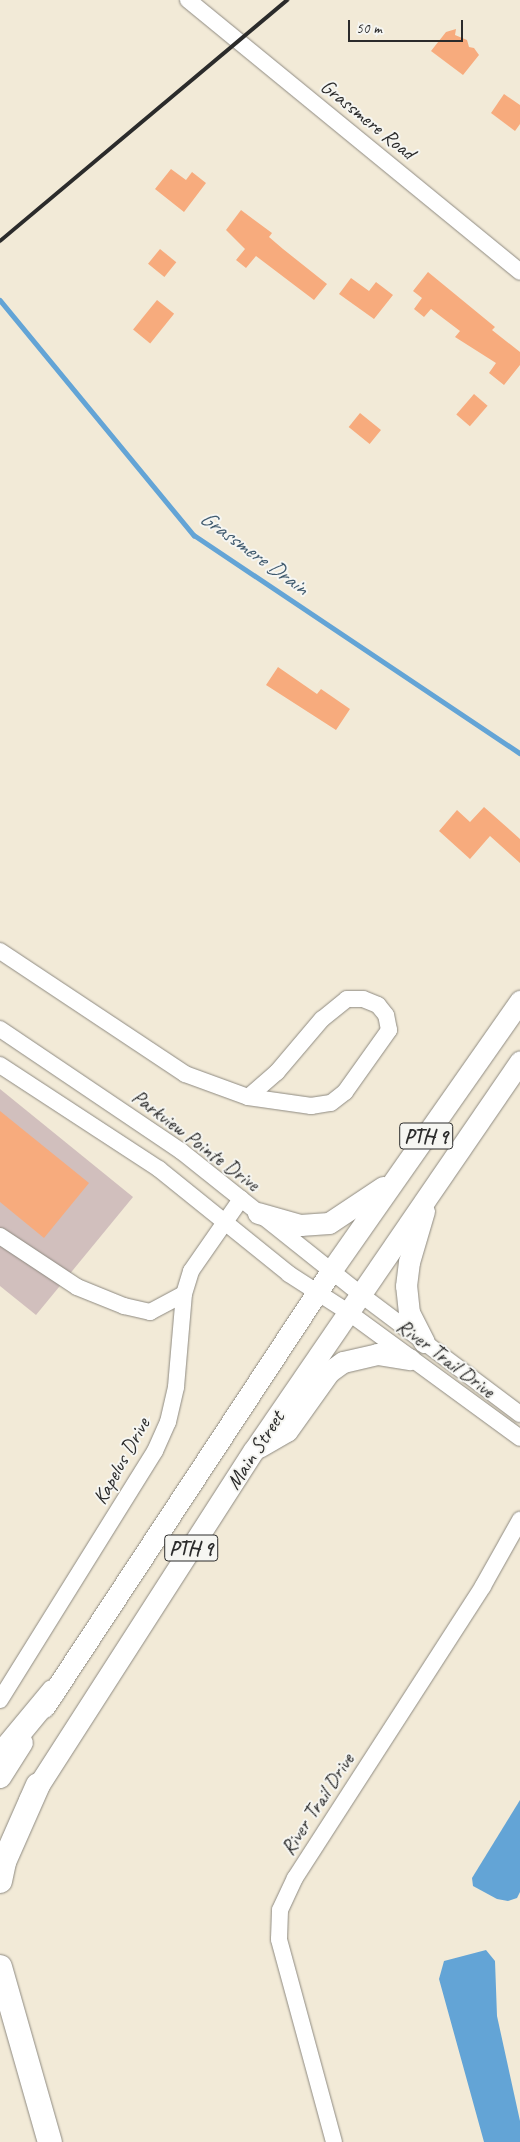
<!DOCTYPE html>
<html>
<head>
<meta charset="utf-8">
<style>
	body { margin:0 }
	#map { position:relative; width:520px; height:2142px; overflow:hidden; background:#f2ead7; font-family:Caveat,sans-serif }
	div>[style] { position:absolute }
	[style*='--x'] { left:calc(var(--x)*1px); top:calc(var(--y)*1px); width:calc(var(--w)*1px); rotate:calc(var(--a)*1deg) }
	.industrial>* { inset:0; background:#d1bfbd }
	.water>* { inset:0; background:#63a4d6 }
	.stream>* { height:4.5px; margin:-2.25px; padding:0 2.25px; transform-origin:2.25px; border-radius:2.25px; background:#63a4d6 }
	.building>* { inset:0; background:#f7ab7d; transform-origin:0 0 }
	.roads { filter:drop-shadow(0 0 1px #8e8a81) drop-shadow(0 0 1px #8e8a81) }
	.minor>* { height:16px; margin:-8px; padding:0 8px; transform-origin:8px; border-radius:8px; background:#fff }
	.major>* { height:21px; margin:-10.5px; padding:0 10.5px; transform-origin:10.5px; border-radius:10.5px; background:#fff }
	.highway>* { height:24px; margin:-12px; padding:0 12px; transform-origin:12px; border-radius:12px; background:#fff }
	.rail>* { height:4px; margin:-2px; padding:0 2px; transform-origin:2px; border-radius:2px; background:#2b2b2b }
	span { translate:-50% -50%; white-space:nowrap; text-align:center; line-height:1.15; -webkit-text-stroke:4px #f6f6f2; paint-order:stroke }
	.shield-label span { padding:1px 4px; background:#f6f6f2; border:1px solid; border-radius:4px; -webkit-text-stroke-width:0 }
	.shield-label { font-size:20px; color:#2b2b2b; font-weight:700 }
	.street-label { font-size:21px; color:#2b2b2b }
	.water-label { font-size:22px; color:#415b6f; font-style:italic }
	.scale { position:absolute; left:348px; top:20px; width:115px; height:22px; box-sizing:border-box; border:2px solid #2b2b2b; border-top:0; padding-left:6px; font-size:15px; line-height:18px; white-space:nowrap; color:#2b2b2b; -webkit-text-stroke:4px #f6f6f2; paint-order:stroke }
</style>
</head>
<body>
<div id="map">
	<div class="industrial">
		<div style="clip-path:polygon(0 1089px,133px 1197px,36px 1315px,0 1286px)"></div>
	</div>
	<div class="water">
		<div style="clip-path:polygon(520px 1800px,520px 1892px,517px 1898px,508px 1901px,497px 1899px,473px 1886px,472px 1878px)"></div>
		<div style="clip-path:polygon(486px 1950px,495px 1961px,497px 2016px,520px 2121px,520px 2142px,484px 2142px,439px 1979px,444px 1961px)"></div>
	</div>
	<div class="stream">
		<div style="--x:0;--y:300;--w:305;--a:50.5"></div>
		<div style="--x:194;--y:535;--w:392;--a:33.8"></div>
	</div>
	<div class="building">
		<div style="clip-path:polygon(456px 29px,455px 35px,467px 40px,469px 47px,474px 48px,479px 55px,463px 75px,431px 51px,446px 32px)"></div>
		<div style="clip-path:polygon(504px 94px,520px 105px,520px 124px,515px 131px,491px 113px)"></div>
		<div style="clip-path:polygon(171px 169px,186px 180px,192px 172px,206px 183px,184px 212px,155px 189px)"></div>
		<div style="clip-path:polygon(241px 210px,272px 233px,269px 237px,283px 249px,327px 284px,314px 300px,256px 256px,246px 268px,236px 260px,245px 249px,226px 230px)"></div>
		<div style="left:160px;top:249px;width:21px;height:19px;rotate:39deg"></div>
		<div style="clip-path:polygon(428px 272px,495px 327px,492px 330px,520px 352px,520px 365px,504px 385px,489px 373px,496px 363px,455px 337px,460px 331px,431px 309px,424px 317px,414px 309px,422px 298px,413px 291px)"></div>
		<div style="clip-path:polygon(351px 278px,369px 291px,376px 282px,393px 295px,374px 319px,339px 294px)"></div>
		<div style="left:157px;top:300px;width:22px;height:38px;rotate:39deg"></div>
		<div style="left:474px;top:394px;width:18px;height:27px;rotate:41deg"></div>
		<div style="left:360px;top:413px;width:27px;height:18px;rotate:39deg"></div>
		<div style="clip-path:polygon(278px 667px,317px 694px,321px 689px,350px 709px,336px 730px,266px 685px)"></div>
		<div style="clip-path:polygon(484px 807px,520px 839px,520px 863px,490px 836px,470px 859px,439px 831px,457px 810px,470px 822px)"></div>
		<div style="clip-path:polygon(0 1111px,89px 1183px,44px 1238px,0 1202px)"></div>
	</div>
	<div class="roads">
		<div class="minor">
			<div style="--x:188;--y:0;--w:429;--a:39.3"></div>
			<div style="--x:0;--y:951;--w:222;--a:33.6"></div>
			<div style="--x:185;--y:1074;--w:67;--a:20.1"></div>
			<div style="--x:248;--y:1097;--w:64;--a:8.1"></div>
			<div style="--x:311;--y:1106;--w:20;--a:-9"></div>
			<div style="--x:331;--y:1103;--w:18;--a:-38"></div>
			<div style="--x:345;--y:1092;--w:76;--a:-54.6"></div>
			<div style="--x:389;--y:1030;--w:15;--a:-101"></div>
			<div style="--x:386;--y:1015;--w:13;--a:-129"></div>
			<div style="--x:378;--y:1005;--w:16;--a:-158"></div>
			<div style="--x:363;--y:999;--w:16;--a:180"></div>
			<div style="--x:347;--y:999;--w:32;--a:141"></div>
			<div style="--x:322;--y:1019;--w:70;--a:130.3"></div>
			<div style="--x:277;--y:1072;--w:38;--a:139"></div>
			<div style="--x:0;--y:1029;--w:218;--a:34"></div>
			<div style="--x:181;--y:1151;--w:229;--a:38.6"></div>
			<div style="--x:360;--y:1294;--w:200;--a:36.9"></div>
			<div style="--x:0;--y:1065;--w:190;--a:33.2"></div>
			<div style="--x:159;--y:1169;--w:167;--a:38.9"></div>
			<div style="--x:289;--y:1274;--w:70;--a:32.8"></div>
			<div style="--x:348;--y:1312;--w:213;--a:36.2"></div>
			<div style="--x:0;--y:1236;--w:92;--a:33.5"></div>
			<div style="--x:77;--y:1287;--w:51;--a:22"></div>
			<div style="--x:124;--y:1306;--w:27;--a:13"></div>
			<div style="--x:150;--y:1312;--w:38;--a:-28"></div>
			<div style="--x:0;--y:1700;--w:293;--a:-58.1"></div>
			<div style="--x:155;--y:1451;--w:32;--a:-66"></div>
			<div style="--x:168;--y:1422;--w:36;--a:-77"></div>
			<div style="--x:176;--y:1387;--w:93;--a:-85.1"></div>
			<div style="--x:184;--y:1294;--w:24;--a:-73"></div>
			<div style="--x:191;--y:1271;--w:88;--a:-55.2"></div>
			<div style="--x:334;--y:2142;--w:210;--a:-105.2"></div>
			<div style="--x:279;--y:1939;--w:29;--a:-88"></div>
			<div style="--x:280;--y:1910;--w:35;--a:-65"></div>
			<div style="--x:295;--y:1878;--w:347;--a:-57.2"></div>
			<div style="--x:483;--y:1586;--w:76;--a:-60.7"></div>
		</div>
		<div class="major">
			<div style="--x:258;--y:1213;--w:44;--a:15.9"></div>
			<div style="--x:300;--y:1225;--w:29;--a:-4"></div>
			<div style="--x:329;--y:1223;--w:65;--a:-33.7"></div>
			<div style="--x:424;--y:1342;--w:33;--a:-117"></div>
			<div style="--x:409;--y:1313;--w:27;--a:-96"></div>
			<div style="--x:406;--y:1286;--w:24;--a:-83"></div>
			<div style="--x:409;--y:1262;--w:53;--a:-73.6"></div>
			<div style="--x:259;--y:1447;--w:32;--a:-30"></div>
			<div style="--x:287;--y:1431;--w:72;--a:-54.6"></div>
			<div style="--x:329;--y:1372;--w:17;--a:-36"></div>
			<div style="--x:343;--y:1362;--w:35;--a:-13"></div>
			<div style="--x:377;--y:1354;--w:33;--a:9"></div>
			<div style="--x:44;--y:1707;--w:522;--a:-56.64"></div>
			<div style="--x:331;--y:1271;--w:330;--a:-55"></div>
			<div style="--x:0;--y:1777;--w:41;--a:-57.8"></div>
			<div style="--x:29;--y:1800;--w:416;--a:-57.3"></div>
			<div style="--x:254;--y:1450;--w:471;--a:-55.6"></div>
		</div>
		<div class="highway">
			<div style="--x:0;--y:1756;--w:83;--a:-50.4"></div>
			<div style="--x:0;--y:1881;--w:19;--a:-78"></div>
			<div style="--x:4;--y:1862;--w:84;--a:-66.2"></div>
			<div style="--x:0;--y:1967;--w:182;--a:74.1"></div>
		</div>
	</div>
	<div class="rail">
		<div style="--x:0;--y:241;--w:375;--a:-40"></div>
	</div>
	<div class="shield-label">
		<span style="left:426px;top:1136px">PTH 9</span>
		<span style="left:191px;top:1548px">PTH 9</span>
	</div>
	<div class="street-label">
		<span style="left:368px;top:119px;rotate:39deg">Grassmere Road</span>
		<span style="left:196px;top:1140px;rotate:37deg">Parkview Pointe Drive</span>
		<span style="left:446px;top:1358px;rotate:37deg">River Trail Drive</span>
		<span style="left:255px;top:1450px;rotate:-57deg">Main Street</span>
		<span style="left:121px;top:1461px;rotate:-61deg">Kapelus Drive</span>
		<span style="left:317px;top:1804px;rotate:-57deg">River Trail Drive</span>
	</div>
	<div class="water-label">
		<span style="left:254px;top:553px;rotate:36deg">Grassmere Drain</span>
	</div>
	<div class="scale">50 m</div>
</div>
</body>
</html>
